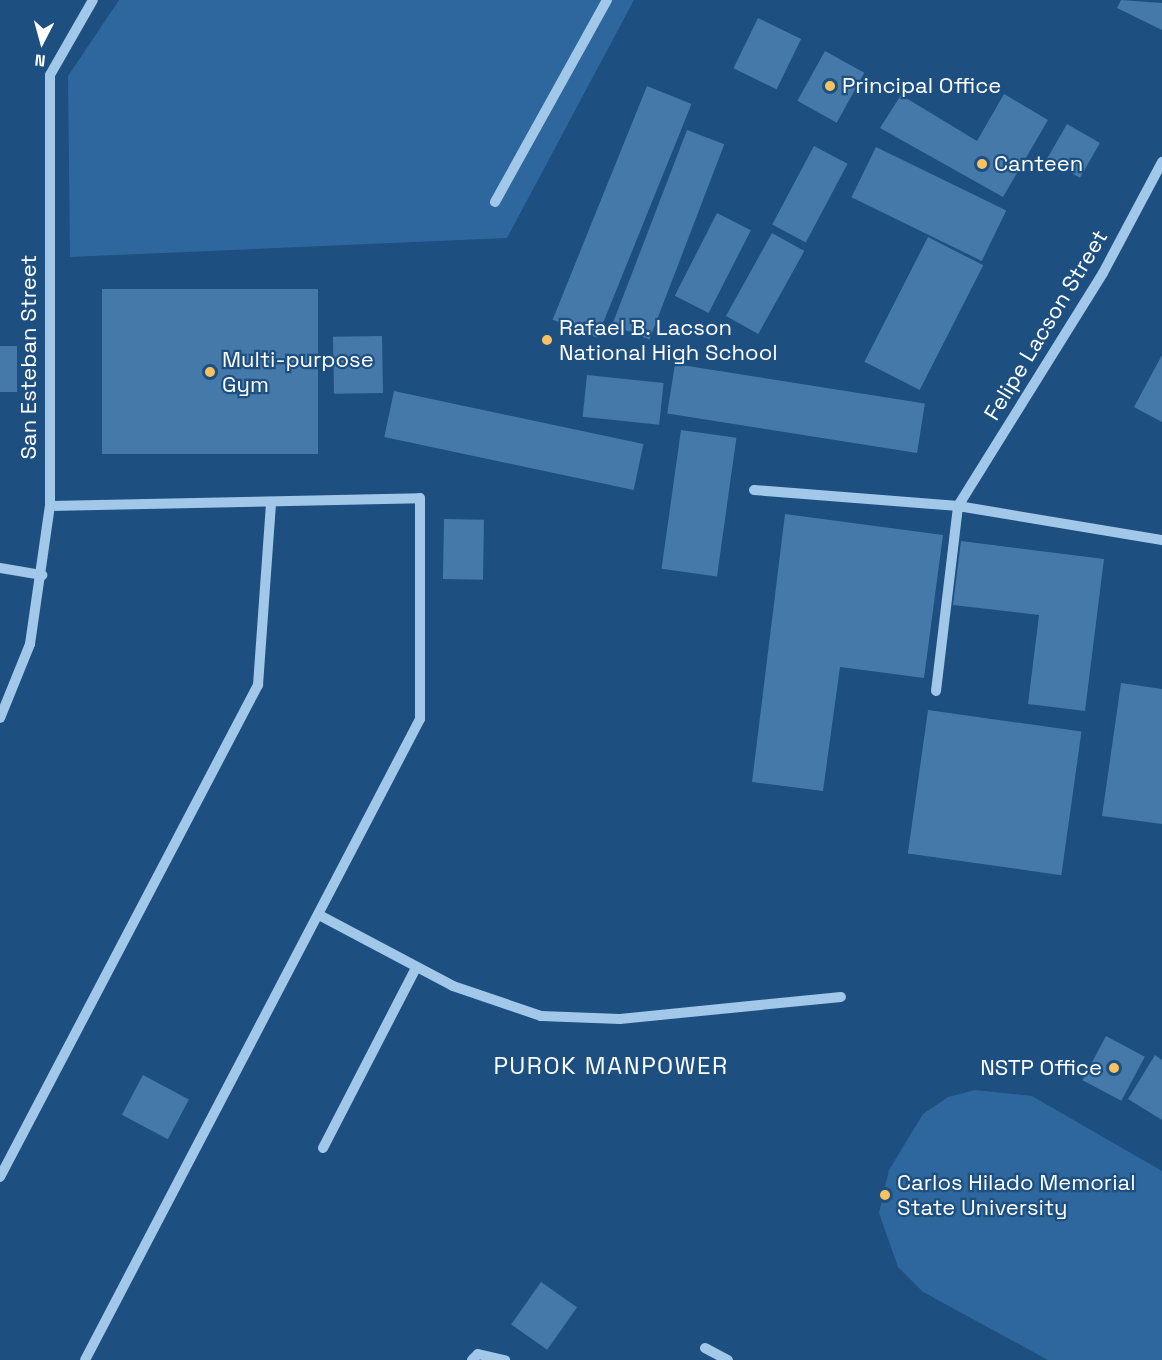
<!DOCTYPE html>
<html>
<head>
<meta charset="utf-8">
<style>
	body { margin:0 }
	#map { position:relative; width:1162px; height:1360px; overflow:hidden; background:#1d4f80; font-family:"Space Grotesk",sans-serif }
	div>[style] { position:absolute }
	[style*='--x'] { left:calc(var(--x)*1px); top:calc(var(--y)*1px); width:calc(var(--w)*1px); rotate:calc(var(--a)*1deg) }
	.green>* { inset:0; background:#2d679d }
	.building>* { inset:0; background:#4579aa; transform-origin:0 0 }
	.minor>* { height:10px; margin:-5px; padding:0 5px; transform-origin:5px; border-radius:5px; background:#a1c7e9 }
	.dots>* { width:16px; height:16px; translate:-50% -50%; box-sizing:border-box; border:3px solid #1d4f80; border-radius:50% }
	span { translate:-50% -50%; white-space:nowrap; text-align:center; line-height:1.15; -webkit-text-stroke:4.5px #1d4f80; paint-order:stroke }
	.poi-label { font-size:22px; color:#fff }
	.left { translate:0 -50%; text-align:left }
	.right { translate:-100% -50%; text-align:right }
	.street-label { font-size:22px; color:#fff }
	.neighbourhood-label { font-size:24px; color:#fff; letter-spacing:1.5px }
	.north { position:absolute; left:12px; top:12px; width:60px; height:60px; -webkit-text-stroke:4px #1d4f80; paint-order:stroke; rotate:186deg; font-size:16px; font-weight:700; line-height:24px; text-align:center; color:#fff }
	.north::after { content:''; display:block; margin:auto; width:21px; height:27px; background:#fff; clip-path:polygon(50% 0,100% 100%,50% 72%,0 100%) }
</style>
</head>
<body>
<div id="map">
	<div class="green">
		<div style="clip-path:polygon(119px 0,634px 0,507px 238px,70px 257px,68px 76px)"></div>
		<div style="clip-path:polygon(975px 1090px,1032px 1096px,1162px 1171px,1162px 1360px,1048px 1360px,923px 1292px,898px 1267px,879px 1213px,889px 1170px,923px 1114px,948px 1097px)"></div>
	</div>
	<div class="building">
		<div style="clip-path:polygon(1121px 0,1162px 3px,1162px 30px,1117px 8px)"></div>
		<div style="left:758px;top:18px;width:48px;height:56px;rotate:26deg"></div>
		<div style="left:825px;top:51px;width:45px;height:57px;rotate:29deg"></div>
		<div style="left:647px;top:86px;width:48px;height:252px;rotate:22deg"></div>
		<div style="clip-path:polygon(1004px 94px,1048px 120px,1003px 197px,880px 128px,901px 95px,977px 141px)"></div>
		<div style="left:1067px;top:124px;width:38px;height:40px;rotate:30deg"></div>
		<div style="left:687px;top:130px;width:40px;height:209px;rotate:21deg"></div>
		<div style="left:814px;top:146px;width:38px;height:89px;rotate:28deg"></div>
		<div style="left:876px;top:147px;width:145px;height:56px;rotate:26deg"></div>
		<div style="left:717px;top:213px;width:38px;height:93px;rotate:27deg"></div>
		<div style="left:772px;top:233px;width:37px;height:95px;rotate:29deg"></div>
		<div style="left:928px;top:237px;width:62px;height:140px;rotate:27deg"></div>
		<div style="left:102px;top:289px;width:216px;height:165px"></div>
		<div style="left:382px;top:336px;width:57px;height:49px;rotate:89deg"></div>
		<div style="left:0;top:346px;width:17px;height:46px"></div>
		<div style="clip-path:polygon(1162px 355px,1162px 422px,1134px 407px)"></div>
		<div style="left:675px;top:364px;width:253px;height:50px;rotate:9deg"></div>
		<div style="left:587px;top:375px;width:77px;height:42px;rotate:6deg"></div>
		<div style="left:394px;top:391px;width:255px;height:47px;rotate:12deg"></div>
		<div style="left:681px;top:430px;width:56px;height:140px;rotate:8deg"></div>
		<div style="clip-path:polygon(785px 514px,943px 535px,924px 678px,840px 667px,823px 791px,752px 782px)"></div>
		<div style="left:444px;top:519px;width:40px;height:60px;rotate:1deg"></div>
		<div style="clip-path:polygon(961px 541px,1104px 559px,1085px 711px,1028px 704px,1039px 615px,953px 605px)"></div>
		<div style="clip-path:polygon(1121px 683px,1162px 689px,1162px 824px,1102px 816px)"></div>
		<div style="left:928px;top:710px;width:155px;height:145px;rotate:8deg"></div>
		<div style="left:1106px;top:1036px;width:44px;height:50px;rotate:28deg"></div>
		<div style="clip-path:polygon(1155px 1055px,1162px 1060px,1162px 1120px,1128px 1099px)"></div>
		<div style="left:143px;top:1075px;width:52px;height:45px;rotate:28deg"></div>
		<div style="left:541px;top:1282px;width:44px;height:52px;rotate:35deg"></div>
	</div>
	<div class="minor">
		<div style="--x:495;--y:202;--w:231;--a:-61"></div>
		<div style="--x:754;--y:490;--w:205;--a:4.5"></div>
		<div style="--x:958;--y:506;--w:207;--a:9.5"></div>
		<div style="--x:50;--y:506;--w:370;--a:-1.2"></div>
		<div style="--x:420;--y:498;--w:221;--a:90"></div>
		<div style="--x:420;--y:719;--w:723;--a:117.59"></div>
		<div style="--x:0;--y:568;--w:43;--a:9.5"></div>
		<div style="--x:936;--y:691;--w:186;--a:-83.2"></div>
		<div style="--x:958;--y:506;--w:274;--a:-58.1"></div>
		<div style="--x:1103;--y:273;--w:126;--a:-62"></div>
		<div style="--x:0;--y:718;--w:80;--a:-67.9"></div>
		<div style="--x:30;--y:644;--w:139;--a:-81.8"></div>
		<div style="--x:50;--y:506;--w:431;--a:-90"></div>
		<div style="--x:50;--y:75;--w:86;--a:-60.2"></div>
		<div style="--x:321;--y:916;--w:149;--a:27.9"></div>
		<div style="--x:453;--y:986;--w:93;--a:18.8"></div>
		<div style="--x:541;--y:1016;--w:79;--a:2.2"></div>
		<div style="--x:620;--y:1019;--w:222;--a:-5.7"></div>
		<div style="--x:323;--y:1148;--w:203;--a:-62.7"></div>
		<div style="--x:0;--y:1177;--w:556;--a:-62.33"></div>
		<div style="--x:258;--y:685;--w:180;--a:-85.9"></div>
		<div style="--x:705;--y:1348;--w:26;--a:28"></div>
		<div style="--x:472;--y:1360;--w:8;--a:-45"></div>
		<div style="--x:478;--y:1354;--w:28;--a:13"></div>
	</div>
	<div class="dots">
		<div style="left:830px;top:86px;background:#f9c260"></div>
		<div style="left:982px;top:164px;background:#f9c260"></div>
		<div style="left:547px;top:340px;background:#f9c260"></div>
		<div style="left:210px;top:372px;background:#f9c260"></div>
		<div style="left:1114px;top:1068px;background:#f9c260"></div>
		<div style="left:885px;top:1195px;background:#f9c260"></div>
	</div>
	<div class="poi-label">
		<span class="left" style="left:842px;top:86px">Principal Office</span>
		<span class="left" style="left:994px;top:164px">Canteen</span>
		<span class="left" style="left:559px;top:340px">Rafael B. Lacson<br>National High School</span>
		<span class="left" style="left:222px;top:372px">Multi-purpose<br>Gym</span>
		<span class="right" style="left:1102px;top:1068px">NSTP Office</span>
		<span class="left" style="left:897px;top:1195px">Carlos Hilado Memorial<br>State University</span>
	</div>
	<div class="street-label">
		<span style="left:1046px;top:325px;rotate:-59deg">Felipe Lacson Street</span>
		<span style="left:29px;top:357px;rotate:-90deg">San Esteban Street</span>
	</div>
	<div class="neighbourhood-label">
		<span style="left:611px;top:1066px">PUROK MANPOWER</span>
	</div>
	<div class="north">N</div>
</div>
</body>
</html>
